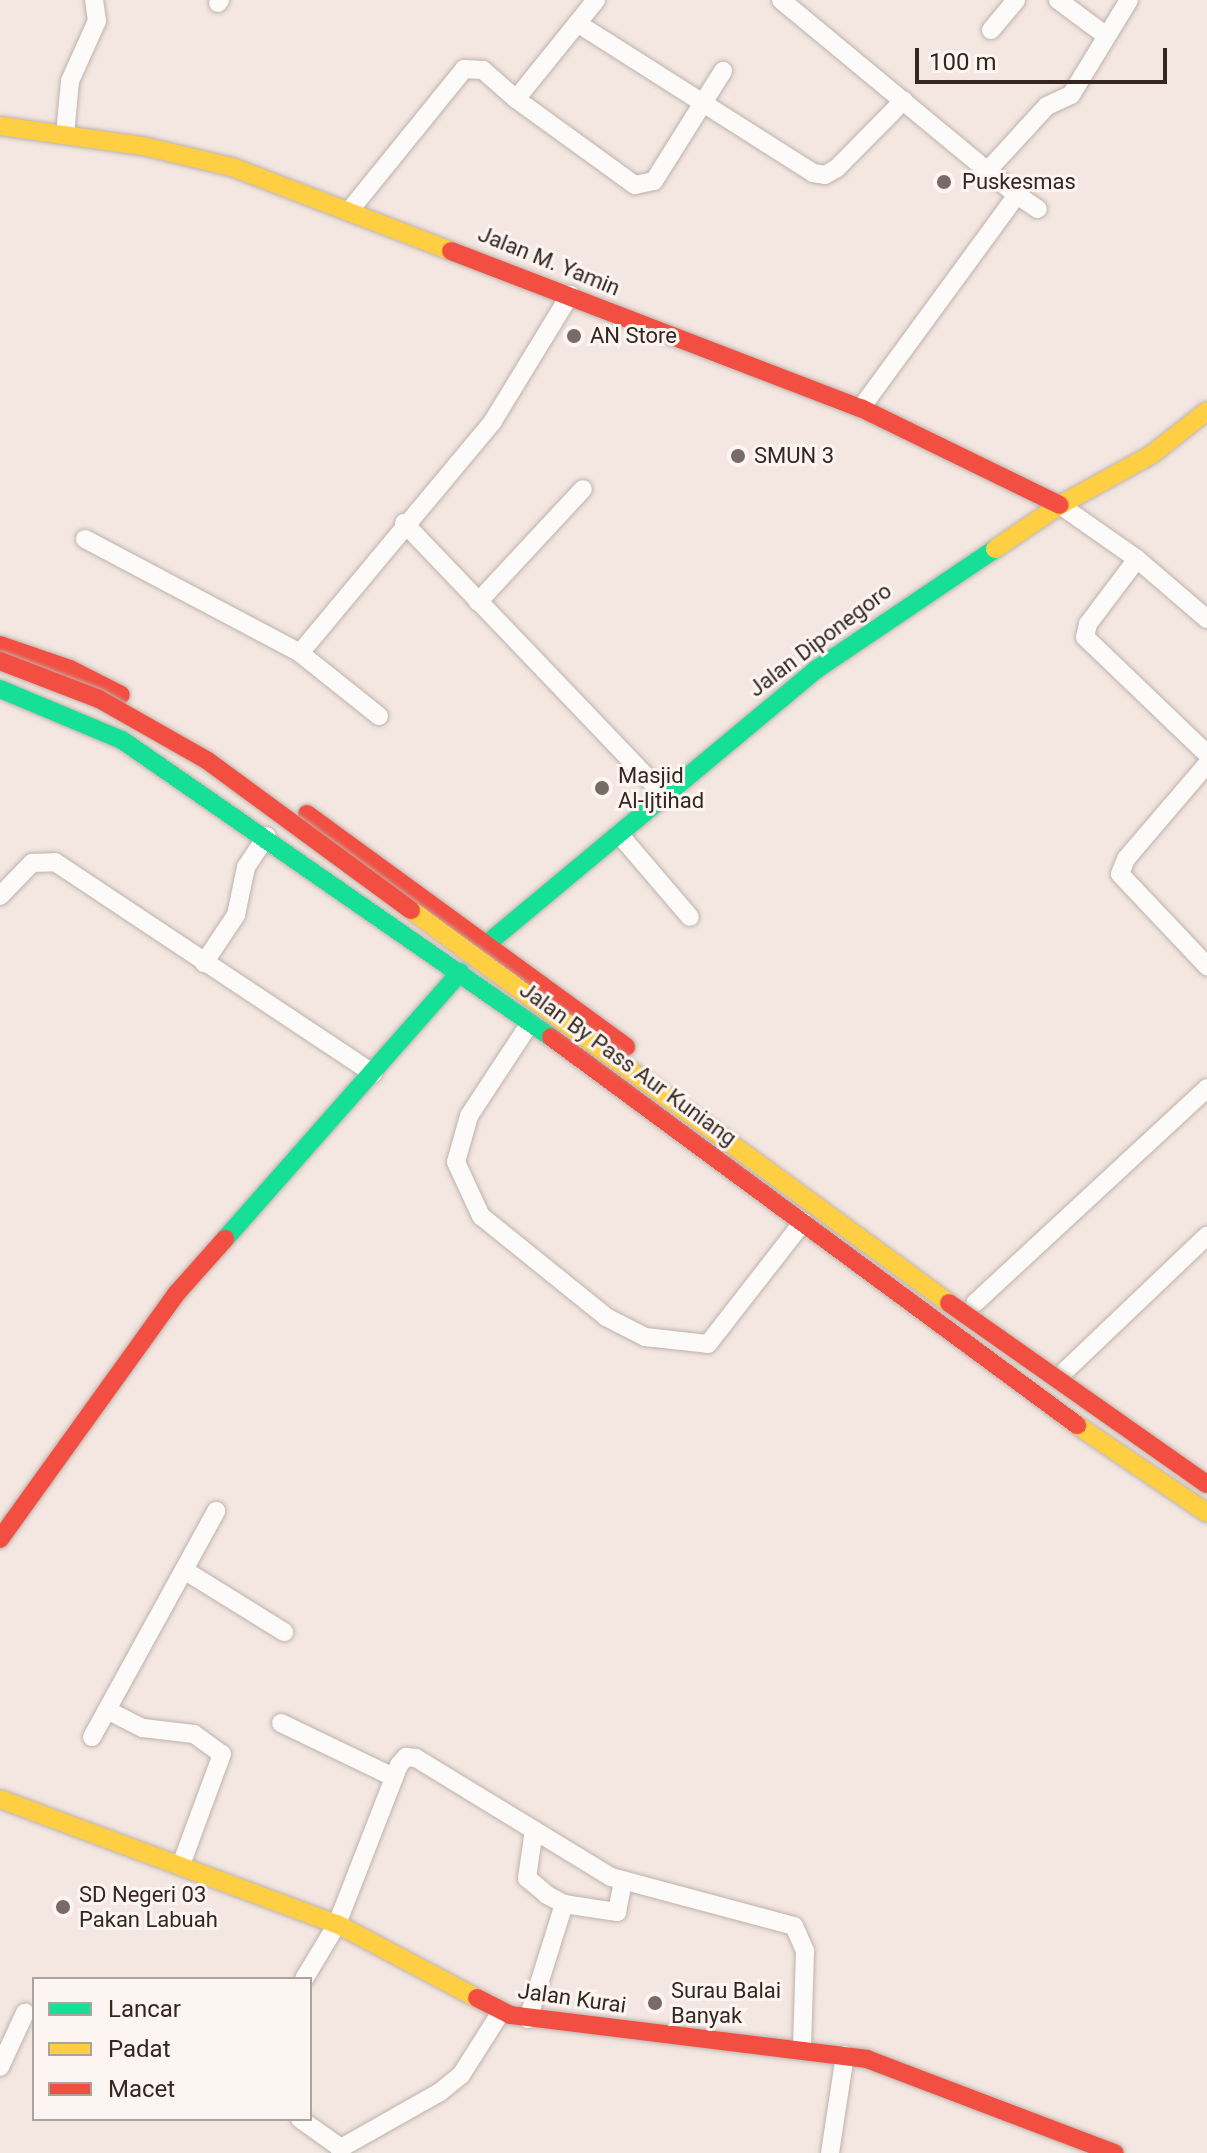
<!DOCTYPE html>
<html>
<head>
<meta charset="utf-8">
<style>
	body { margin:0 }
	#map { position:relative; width:1207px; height:2153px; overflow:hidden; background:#f4e7e1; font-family:Roboto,sans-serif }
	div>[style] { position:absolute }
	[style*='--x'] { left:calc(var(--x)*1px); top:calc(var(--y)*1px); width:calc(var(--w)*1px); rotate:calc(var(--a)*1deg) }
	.roads { filter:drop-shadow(0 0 2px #beb2ac) drop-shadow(0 0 2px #beb2ac) }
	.street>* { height:18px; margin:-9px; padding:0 9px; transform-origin:9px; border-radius:9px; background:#fdfbfa }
	.fast>* { height:18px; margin:-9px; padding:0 9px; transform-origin:9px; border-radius:9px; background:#16e098 }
	.slow>* { height:18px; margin:-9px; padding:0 9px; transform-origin:9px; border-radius:9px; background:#ffcf43 }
	.jam>* { height:18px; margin:-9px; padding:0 9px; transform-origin:9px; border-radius:9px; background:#f24e42 }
	.bridges { filter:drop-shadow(0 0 2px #c0b4a9) drop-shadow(0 0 2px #c0b4a9) }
	.slow-bridge>* { height:18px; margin:-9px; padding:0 9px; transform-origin:9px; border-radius:9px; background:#ffcf43 }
	.jam-bridge>* { height:18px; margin:-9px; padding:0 9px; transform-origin:9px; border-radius:9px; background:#f24e42 }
	.dots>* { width:22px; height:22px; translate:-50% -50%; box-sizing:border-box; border:4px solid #fdf5f1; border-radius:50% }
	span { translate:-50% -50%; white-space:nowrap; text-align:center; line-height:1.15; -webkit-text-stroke:6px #fdf5f1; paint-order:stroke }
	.poi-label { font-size:22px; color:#352720 }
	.left { translate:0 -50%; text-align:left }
	.street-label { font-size:22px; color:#352720 }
	.legend { position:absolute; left:32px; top:1977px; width:280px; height:144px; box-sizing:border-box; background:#fdf5f1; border:2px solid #ada39d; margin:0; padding:10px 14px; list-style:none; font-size:24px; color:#352720 }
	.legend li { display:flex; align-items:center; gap:16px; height:40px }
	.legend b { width:40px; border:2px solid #ada39d }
	.scale { position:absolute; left:915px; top:48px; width:252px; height:36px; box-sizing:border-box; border:4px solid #352720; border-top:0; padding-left:10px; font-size:24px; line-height:28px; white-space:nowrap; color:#352720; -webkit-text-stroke:6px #fdf5f1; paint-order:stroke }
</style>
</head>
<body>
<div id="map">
	<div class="roads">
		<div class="street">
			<div style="--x:596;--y:0;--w:127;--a:128.9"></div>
			<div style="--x:516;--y:99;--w:147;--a:35.9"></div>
			<div style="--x:635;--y:185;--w:19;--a:-12"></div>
			<div style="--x:654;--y:181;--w:130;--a:-57.9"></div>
			<div style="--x:781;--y:0;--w:306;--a:39.6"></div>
			<div style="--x:1058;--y:0;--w:57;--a:36.5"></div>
			<div style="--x:218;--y:3;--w:4;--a:-56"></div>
			<div style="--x:577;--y:23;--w:280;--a:32.4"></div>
			<div style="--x:813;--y:173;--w:12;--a:9"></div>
			<div style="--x:825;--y:175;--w:14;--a:-30"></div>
			<div style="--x:837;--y:168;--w:95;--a:-45.4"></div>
			<div style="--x:991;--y:30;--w:39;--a:-50"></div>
			<div style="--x:65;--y:135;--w:54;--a:-84.7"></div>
			<div style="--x:70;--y:81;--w:66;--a:-65.8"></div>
			<div style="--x:97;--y:21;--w:21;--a:-98"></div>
			<div style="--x:989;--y:169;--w:86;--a:-47.4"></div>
			<div style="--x:1047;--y:106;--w:26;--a:-25"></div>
			<div style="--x:1071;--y:95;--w:111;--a:-58.6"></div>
			<div style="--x:350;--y:210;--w:181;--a:-51"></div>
			<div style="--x:464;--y:69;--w:19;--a:3"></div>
			<div style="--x:483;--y:70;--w:44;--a:41.3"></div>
			<div style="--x:861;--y:408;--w:264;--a:-53.8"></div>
			<div style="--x:1017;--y:195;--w:25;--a:34"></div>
			<div style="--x:1060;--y:505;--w:94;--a:35"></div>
			<div style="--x:1137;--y:559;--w:92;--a:40.6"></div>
			<div style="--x:404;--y:523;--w:376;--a:46.3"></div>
			<div style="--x:85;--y:539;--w:243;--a:27.9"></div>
			<div style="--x:300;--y:653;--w:101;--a:38.6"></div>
			<div style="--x:1137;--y:559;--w:81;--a:127"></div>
			<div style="--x:1088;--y:624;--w:13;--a:103"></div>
			<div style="--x:1085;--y:637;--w:169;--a:43.8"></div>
			<div style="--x:478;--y:602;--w:154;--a:-47.1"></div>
			<div style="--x:300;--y:653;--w:302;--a:-50.2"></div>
			<div style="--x:493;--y:421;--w:148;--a:-58.6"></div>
			<div style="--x:1207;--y:764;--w:125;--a:130.5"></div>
			<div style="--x:1126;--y:859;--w:16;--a:112"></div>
			<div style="--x:1120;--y:874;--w:127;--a:46.6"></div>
			<div style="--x:619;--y:834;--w:109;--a:49.5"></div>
			<div style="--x:0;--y:896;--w:46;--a:-45.9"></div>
			<div style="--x:32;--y:863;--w:23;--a:-2"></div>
			<div style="--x:55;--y:862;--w:382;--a:33.6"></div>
			<div style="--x:204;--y:963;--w:58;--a:-56.3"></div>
			<div style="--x:236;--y:915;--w:49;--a:-78.2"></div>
			<div style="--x:246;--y:867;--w:37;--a:-56"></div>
			<div style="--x:530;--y:1023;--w:111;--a:123.3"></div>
			<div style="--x:469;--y:1116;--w:48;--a:105.8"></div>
			<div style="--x:456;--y:1162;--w:60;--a:65.2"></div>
			<div style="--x:481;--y:1216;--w:161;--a:38.9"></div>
			<div style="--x:606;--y:1317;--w:44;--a:27.1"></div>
			<div style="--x:645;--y:1337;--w:63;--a:6.3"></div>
			<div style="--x:708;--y:1344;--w:155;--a:-52.1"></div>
			<div style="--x:975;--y:1303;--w:316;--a:-42.8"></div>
			<div style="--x:1065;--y:1371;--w:196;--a:-43.6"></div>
			<div style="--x:184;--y:1570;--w:118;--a:31.8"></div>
			<div style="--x:109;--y:1711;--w:38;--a:27"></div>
			<div style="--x:143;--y:1728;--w:51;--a:6.7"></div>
			<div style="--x:194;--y:1734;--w:34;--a:36"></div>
			<div style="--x:222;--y:1754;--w:115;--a:110.3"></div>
			<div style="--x:281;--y:1723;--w:124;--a:25.7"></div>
			<div style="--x:92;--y:1737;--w:258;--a:-61.2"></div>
			<div style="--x:534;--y:1830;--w:49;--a:98.3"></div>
			<div style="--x:527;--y:1878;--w:26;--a:40"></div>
			<div style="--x:547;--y:1895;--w:19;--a:28"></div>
			<div style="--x:564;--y:1904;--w:54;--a:8.6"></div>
			<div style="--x:617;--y:1912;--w:31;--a:-79"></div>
			<div style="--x:304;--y:1979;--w:64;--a:-59"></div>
			<div style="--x:337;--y:1924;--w:171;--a:-68.7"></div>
			<div style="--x:399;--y:1765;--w:11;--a:-49"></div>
			<div style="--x:406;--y:1757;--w:10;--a:6"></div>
			<div style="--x:416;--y:1758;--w:228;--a:31.4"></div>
			<div style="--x:611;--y:1877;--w:189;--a:15"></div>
			<div style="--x:794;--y:1926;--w:27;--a:66"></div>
			<div style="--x:805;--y:1951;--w:98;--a:91.8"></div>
			<div style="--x:528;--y:2019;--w:121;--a:-72.6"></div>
			<div style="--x:0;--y:2067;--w:60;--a:-65.2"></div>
			<div style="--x:300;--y:2119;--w:50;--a:35.3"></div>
			<div style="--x:341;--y:2148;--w:5;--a:101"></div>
			<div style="--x:341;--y:2148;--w:114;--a:-29.5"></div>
			<div style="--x:440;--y:2092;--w:27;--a:-39"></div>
			<div style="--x:461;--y:2075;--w:75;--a:-57.6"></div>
			<div style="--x:830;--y:2153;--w:99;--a:-81.3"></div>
		</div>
		<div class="fast">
			<div style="--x:0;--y:689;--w:132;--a:22.7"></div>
			<div style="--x:122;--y:740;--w:522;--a:34.7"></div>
			<div style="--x:488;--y:943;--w:428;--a:-39.8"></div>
			<div style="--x:817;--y:669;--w:215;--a:-34"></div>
			<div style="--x:225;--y:1239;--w:356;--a:-48.6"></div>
		</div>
		<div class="slow">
			<div style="--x:0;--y:126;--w:144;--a:8"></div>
			<div style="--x:143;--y:146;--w:91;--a:13.3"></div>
			<div style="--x:232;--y:167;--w:235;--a:21"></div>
			<div style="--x:995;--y:549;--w:78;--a:-34.1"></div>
			<div style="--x:1060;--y:505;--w:104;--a:-28.8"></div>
			<div style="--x:1151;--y:455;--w:71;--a:-38.2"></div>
			<div style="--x:1077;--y:1425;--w:157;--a:34.1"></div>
			<div style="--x:0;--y:1799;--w:359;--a:20.4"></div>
			<div style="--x:337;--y:1924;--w:158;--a:27.9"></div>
		</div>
		<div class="jam">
			<div style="--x:451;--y:251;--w:439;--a:21"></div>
			<div style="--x:861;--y:408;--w:221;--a:26"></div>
			<div style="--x:0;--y:645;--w:74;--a:18.9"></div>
			<div style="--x:70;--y:669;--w:57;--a:27"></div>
			<div style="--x:307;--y:814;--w:395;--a:36.1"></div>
			<div style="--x:551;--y:1037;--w:654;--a:36.41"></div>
			<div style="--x:0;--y:1539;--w:302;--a:-54.3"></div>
			<div style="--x:176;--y:1294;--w:74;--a:-48.3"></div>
			<div style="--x:477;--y:1998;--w:37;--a:27"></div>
			<div style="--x:510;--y:2015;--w:360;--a:7"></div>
			<div style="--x:867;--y:2059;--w:265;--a:20.8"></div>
		</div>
	</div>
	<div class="bridges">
		<div class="slow-bridge">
			<div style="--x:411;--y:910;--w:666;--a:36.15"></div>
		</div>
		<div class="jam-bridge">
			<div style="--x:0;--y:661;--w:106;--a:21"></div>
			<div style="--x:99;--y:699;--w:125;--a:29.6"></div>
			<div style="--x:208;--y:761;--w:252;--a:36.3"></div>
			<div style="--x:949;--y:1303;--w:315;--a:35.1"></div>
		</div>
	</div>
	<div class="dots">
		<div style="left:944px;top:182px;background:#786a64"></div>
		<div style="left:574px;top:336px;background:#786a64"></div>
		<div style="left:738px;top:456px;background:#786a64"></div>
		<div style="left:602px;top:788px;background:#786a64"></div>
		<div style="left:63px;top:1907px;background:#786a64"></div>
		<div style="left:655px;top:2003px;background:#786a64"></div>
	</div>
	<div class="poi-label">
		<span class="left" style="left:962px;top:182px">Puskesmas</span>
		<span class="left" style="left:590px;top:336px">AN Store</span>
		<span class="left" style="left:754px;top:456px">SMUN 3</span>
		<span class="left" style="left:618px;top:788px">Masjid<br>Al-Ijtihad</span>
		<span class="left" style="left:79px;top:1907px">SD Negeri 03<br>Pakan Labuah</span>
		<span class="left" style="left:671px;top:2003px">Surau Balai<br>Banyak</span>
	</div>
	<div class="street-label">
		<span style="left:549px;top:261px;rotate:22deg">Jalan M. Yamin</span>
		<span style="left:820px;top:640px;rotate:-37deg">Jalan Diponegoro</span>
		<span style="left:628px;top:1064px;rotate:36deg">Jalan By Pass Aur Kuniang</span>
		<span style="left:572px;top:1998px;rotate:8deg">Jalan Kurai</span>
	</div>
	<ul class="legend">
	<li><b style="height:10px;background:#16e098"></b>Lancar</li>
	<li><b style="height:10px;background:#ffcf43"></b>Padat</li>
	<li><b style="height:10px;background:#f24e42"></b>Macet</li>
	</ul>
	<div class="scale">100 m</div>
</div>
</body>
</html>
